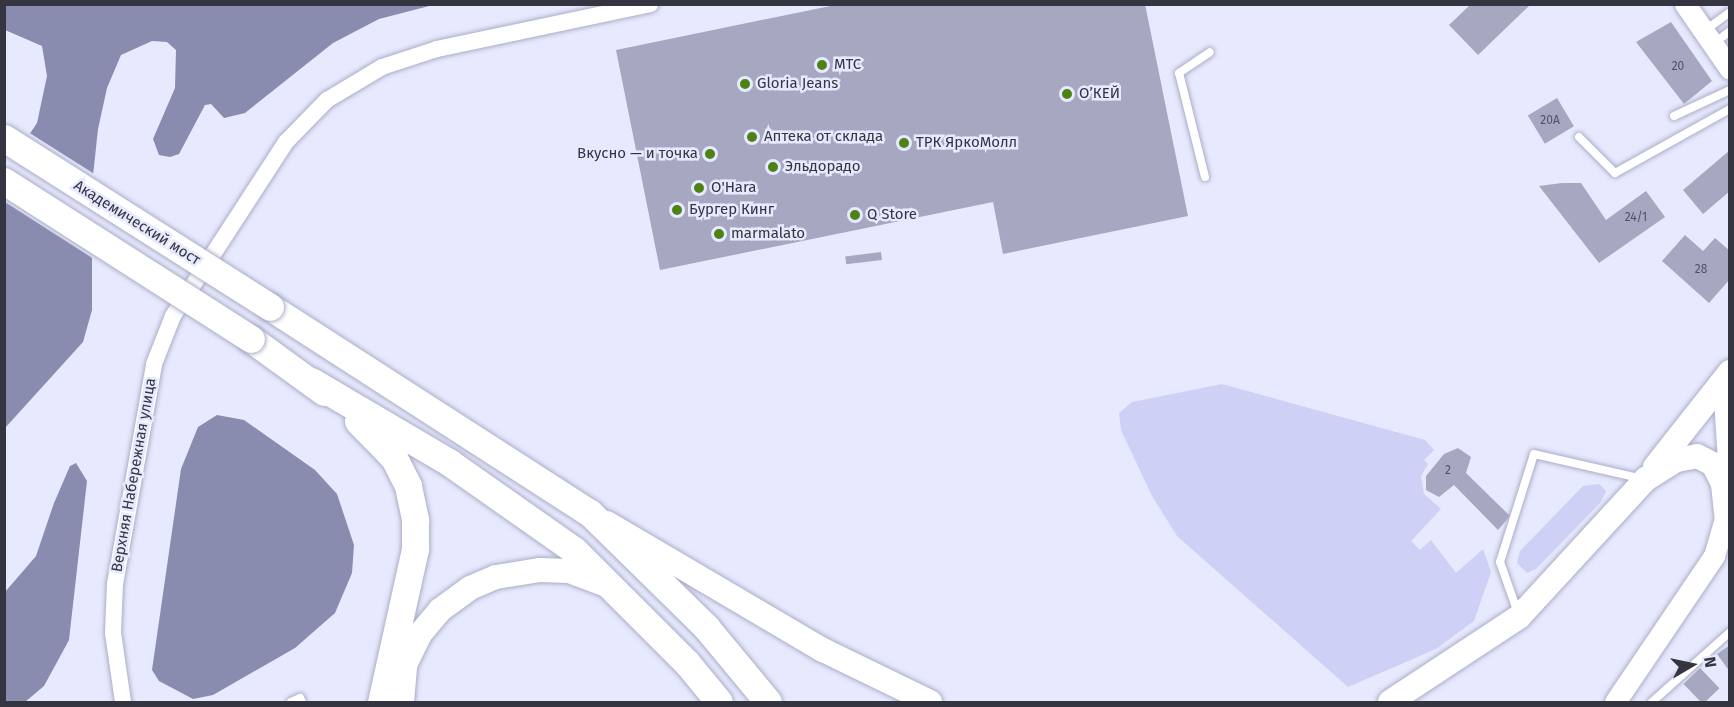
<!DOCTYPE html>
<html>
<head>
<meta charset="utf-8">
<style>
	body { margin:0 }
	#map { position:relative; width:1734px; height:707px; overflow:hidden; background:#e7e9fe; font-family:"Fira Sans",sans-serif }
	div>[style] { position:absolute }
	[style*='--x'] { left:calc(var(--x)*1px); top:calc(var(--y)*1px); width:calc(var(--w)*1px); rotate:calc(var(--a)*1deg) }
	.green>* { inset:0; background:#ced0f5 }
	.water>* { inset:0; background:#898baf }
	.pier>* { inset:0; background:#e7e9fe }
	.building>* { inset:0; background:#a6a8c2; transform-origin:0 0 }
	.roads { filter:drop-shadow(0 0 2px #abadc7) drop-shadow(0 0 2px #abadc7) }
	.service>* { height:8px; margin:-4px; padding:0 4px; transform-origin:4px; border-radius:4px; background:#fff }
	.minor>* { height:16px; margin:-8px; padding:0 8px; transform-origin:8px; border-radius:8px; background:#fff }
	.tertiary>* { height:21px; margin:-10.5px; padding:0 10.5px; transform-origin:10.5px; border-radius:10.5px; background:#fff }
	.secondary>* { height:24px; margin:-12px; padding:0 12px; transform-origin:12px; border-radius:12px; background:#fff }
	.primary>* { height:27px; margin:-13.5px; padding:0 13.5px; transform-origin:13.5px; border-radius:13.5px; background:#fff }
	.bridges { filter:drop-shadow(0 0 2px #abadc7) drop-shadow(0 0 2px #abadc7) }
	.primary-bridge>* { height:27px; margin:-13.5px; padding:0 13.5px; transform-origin:13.5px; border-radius:13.5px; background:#fff }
	.dots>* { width:16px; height:16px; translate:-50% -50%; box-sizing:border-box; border:3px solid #e7e9fe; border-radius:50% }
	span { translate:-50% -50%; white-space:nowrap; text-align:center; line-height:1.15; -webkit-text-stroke:5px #e7e9fe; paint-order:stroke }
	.number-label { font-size:12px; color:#505260 }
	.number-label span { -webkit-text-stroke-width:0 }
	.poi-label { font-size:15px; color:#343540 }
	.left { translate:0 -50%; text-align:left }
	.right { translate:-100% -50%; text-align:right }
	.street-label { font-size:15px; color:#343540 }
	.frame { position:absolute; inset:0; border:6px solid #343540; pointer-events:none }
	.north { position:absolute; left:1662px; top:635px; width:60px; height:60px; -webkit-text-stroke:4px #e7e9fe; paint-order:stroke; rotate:81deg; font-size:16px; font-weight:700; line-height:24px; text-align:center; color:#343540 }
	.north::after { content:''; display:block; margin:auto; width:21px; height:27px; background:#343540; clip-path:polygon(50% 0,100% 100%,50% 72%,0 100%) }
</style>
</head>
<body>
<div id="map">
	<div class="green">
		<div style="clip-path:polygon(1222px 384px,1425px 440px,1434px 450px,1424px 460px,1428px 464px,1421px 476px,1424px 494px,1441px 509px,1411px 541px,1420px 550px,1431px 540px,1456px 573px,1483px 549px,1491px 572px,1474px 621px,1436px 649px,1348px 687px,1177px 536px,1152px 496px,1121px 430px,1119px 413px,1132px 402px)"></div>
		<div style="clip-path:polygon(1599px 484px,1606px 491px,1600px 503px,1536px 569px,1527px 573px,1517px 563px,1520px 551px,1583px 486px)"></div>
	</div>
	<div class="water">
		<div style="clip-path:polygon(5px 5px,433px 5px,379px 19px,333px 43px,245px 113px,224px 118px,211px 104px,205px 105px,179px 154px,170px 157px,159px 155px,153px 139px,175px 88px,176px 50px,167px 42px,152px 41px,121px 55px,107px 88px,98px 129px,92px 185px,92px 310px,83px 342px,5px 428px,5px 171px,37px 123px,47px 76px,42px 46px,5px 30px)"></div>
		<div style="clip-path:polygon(217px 415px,244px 420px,315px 470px,337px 494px,354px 545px,352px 573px,335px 613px,295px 648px,213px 695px,193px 699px,159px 681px,152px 670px,181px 469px,198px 427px)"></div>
		<div style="clip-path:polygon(76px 463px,87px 481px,69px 640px,44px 686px,25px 702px,5px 702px,5px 592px,36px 556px,54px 503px,70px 466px)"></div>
	</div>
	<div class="pier">
		<div style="clip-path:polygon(28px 132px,96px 175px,94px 259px,5px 202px,4px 166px)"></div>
	</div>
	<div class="building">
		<div style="clip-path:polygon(840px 4px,1145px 4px,1188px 216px,1003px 254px,993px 202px,660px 270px,616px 50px)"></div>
		<div style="clip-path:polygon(1471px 4px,1531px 4px,1478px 55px,1449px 25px)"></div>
		<div style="clip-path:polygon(1671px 22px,1712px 81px,1684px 104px,1636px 42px)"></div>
		<div style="left:1557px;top:98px;width:33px;height:34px;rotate:59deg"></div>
		<div style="clip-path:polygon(1730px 150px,1730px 191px,1703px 214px,1683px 190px)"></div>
		<div style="clip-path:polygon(1562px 183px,1581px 183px,1606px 220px,1646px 191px,1665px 217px,1599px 263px,1539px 186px)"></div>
		<div style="clip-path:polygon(1685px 235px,1703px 251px,1715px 238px,1730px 251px,1730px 279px,1709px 303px,1662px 261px)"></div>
		<div style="left:881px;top:252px;width:8px;height:36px;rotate:83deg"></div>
		<div style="clip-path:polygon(1458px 448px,1471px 457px,1466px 473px,1510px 516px,1498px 530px,1454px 485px,1439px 497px,1426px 490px,1426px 476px,1444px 454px)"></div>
		<div style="clip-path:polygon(1730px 645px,1730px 672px,1717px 654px)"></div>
		<div style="left:1700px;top:668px;width:28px;height:23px;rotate:46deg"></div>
	</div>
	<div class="roads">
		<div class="service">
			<div style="--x:1704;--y:31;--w:32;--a:-36"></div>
			<div style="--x:1712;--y:45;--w:23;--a:-38"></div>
			<div style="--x:1674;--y:116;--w:62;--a:-24.9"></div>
			<div style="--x:1579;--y:137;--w:51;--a:45"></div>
			<div style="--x:1615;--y:173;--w:132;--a:-29.1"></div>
			<div style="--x:1205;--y:177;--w:107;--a:-104"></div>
			<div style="--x:1179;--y:73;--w:37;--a:-34"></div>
			<div style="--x:1518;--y:613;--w:54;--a:-109.4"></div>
			<div style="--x:1500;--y:562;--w:113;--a:-72.5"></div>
			<div style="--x:1534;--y:454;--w:112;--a:12.9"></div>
			<div style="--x:291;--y:702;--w:10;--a:-24"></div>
			<div style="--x:300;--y:698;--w:4;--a:63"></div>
			<div style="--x:1652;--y:702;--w:105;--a:-41.9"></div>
		</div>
		<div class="minor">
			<div style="--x:123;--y:702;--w:70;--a:-98.2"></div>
			<div style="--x:113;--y:633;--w:49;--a:-87.7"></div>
			<div style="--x:115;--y:584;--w:223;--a:-79.9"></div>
			<div style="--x:154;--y:364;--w:52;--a:-68.4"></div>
			<div style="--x:173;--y:316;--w:207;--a:-57"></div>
			<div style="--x:286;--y:142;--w:59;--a:-45.7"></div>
			<div style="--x:327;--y:100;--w:64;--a:-31"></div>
			<div style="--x:382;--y:67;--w:58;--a:-18.1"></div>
			<div style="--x:437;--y:49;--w:218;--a:-11.9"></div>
		</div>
		<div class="tertiary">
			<div style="--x:1685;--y:4;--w:79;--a:55.3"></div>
			<div style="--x:1728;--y:374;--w:25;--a:99"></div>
			<div style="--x:1724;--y:399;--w:92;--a:86.3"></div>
			<div style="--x:1615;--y:702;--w:176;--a:-55.9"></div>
			<div style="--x:1714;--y:556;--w:50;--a:-73.7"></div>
		</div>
		<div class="secondary">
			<div style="--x:1655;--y:467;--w:121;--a:-51.7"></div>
			<div style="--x:607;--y:523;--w:251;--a:30.5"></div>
			<div style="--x:823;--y:650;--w:119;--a:25.9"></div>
			<div style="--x:402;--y:702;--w:37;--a:-85"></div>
			<div style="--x:405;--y:665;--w:34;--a:-64"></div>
			<div style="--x:420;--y:634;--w:31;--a:-50"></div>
			<div style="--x:440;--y:610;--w:37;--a:-36"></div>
			<div style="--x:470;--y:588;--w:28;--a:-23"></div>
			<div style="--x:496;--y:577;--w:45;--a:-9"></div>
			<div style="--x:540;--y:570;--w:29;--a:2"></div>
			<div style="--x:569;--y:571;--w:43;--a:20.6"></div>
			<div style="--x:1390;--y:702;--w:154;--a:-33.4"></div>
			<div style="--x:1519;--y:617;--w:188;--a:-47.4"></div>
			<div style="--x:1646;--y:479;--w:36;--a:-32"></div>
			<div style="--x:1677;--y:460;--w:20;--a:-11"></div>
			<div style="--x:1697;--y:456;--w:18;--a:27"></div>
			<div style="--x:1713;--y:464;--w:22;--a:63"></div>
			<div style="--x:1723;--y:484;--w:39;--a:84"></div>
		</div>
		<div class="primary">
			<div style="--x:270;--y:307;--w:381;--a:32.8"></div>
			<div style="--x:590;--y:513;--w:163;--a:44.5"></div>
			<div style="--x:706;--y:627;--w:97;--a:50.4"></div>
			<div style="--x:251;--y:339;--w:90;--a:36"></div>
			<div style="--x:311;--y:381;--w:161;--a:30.5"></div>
			<div style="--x:450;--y:463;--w:151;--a:35.1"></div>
			<div style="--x:574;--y:550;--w:160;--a:45"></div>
			<div style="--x:687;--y:663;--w:50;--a:50.6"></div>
			<div style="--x:358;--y:421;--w:52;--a:45.8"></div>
			<div style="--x:394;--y:458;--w:31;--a:63"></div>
			<div style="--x:408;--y:486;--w:35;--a:78"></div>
			<div style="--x:415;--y:520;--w:29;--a:90"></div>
			<div style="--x:415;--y:549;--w:157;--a:102.5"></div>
		</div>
	</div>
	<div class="bridges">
		<div class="primary-bridge">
			<div style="--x:4;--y:138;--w:315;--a:32.4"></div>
			<div style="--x:4;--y:181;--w:293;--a:32.6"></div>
		</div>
	</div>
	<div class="dots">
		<div style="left:822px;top:65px;background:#4f8214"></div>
		<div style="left:745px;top:84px;background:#4f8214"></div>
		<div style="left:1067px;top:94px;background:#4f8214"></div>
		<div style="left:752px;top:137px;background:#4f8214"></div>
		<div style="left:904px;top:143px;background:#4f8214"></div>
		<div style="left:710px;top:154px;background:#4f8214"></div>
		<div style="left:773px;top:167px;background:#4f8214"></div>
		<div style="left:699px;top:188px;background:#4f8214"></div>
		<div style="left:677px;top:210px;background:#4f8214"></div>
		<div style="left:855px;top:215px;background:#4f8214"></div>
		<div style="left:719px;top:234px;background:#4f8214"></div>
	</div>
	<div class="number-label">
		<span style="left:1678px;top:67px">20</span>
		<span style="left:1550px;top:121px">20А</span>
		<span style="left:1636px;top:218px">24/1</span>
		<span style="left:1701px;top:270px">28</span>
		<span style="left:1448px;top:471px">2</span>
	</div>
	<div class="poi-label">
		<span class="left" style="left:834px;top:65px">МТС</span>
		<span class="left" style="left:757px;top:84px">Gloria Jeans</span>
		<span class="left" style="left:1079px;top:94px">О’КЕЙ</span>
		<span class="left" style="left:764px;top:137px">Аптека от склада</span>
		<span class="left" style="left:916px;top:143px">ТРК ЯркоМолл</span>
		<span class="right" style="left:698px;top:154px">Вкусно — и точка</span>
		<span class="left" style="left:785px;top:167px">Эльдорадо</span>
		<span class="left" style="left:711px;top:188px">O'Hara</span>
		<span class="left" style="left:689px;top:210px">Бургер Кинг</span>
		<span class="left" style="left:867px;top:215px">Q Store</span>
		<span class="left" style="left:731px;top:234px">marmalato</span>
	</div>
	<div class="street-label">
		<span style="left:137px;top:223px;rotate:32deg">Академический мост</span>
		<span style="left:134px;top:475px;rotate:-80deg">Верхняя Набережная улица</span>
	</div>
	<div class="frame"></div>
	<div class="north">N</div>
</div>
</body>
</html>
